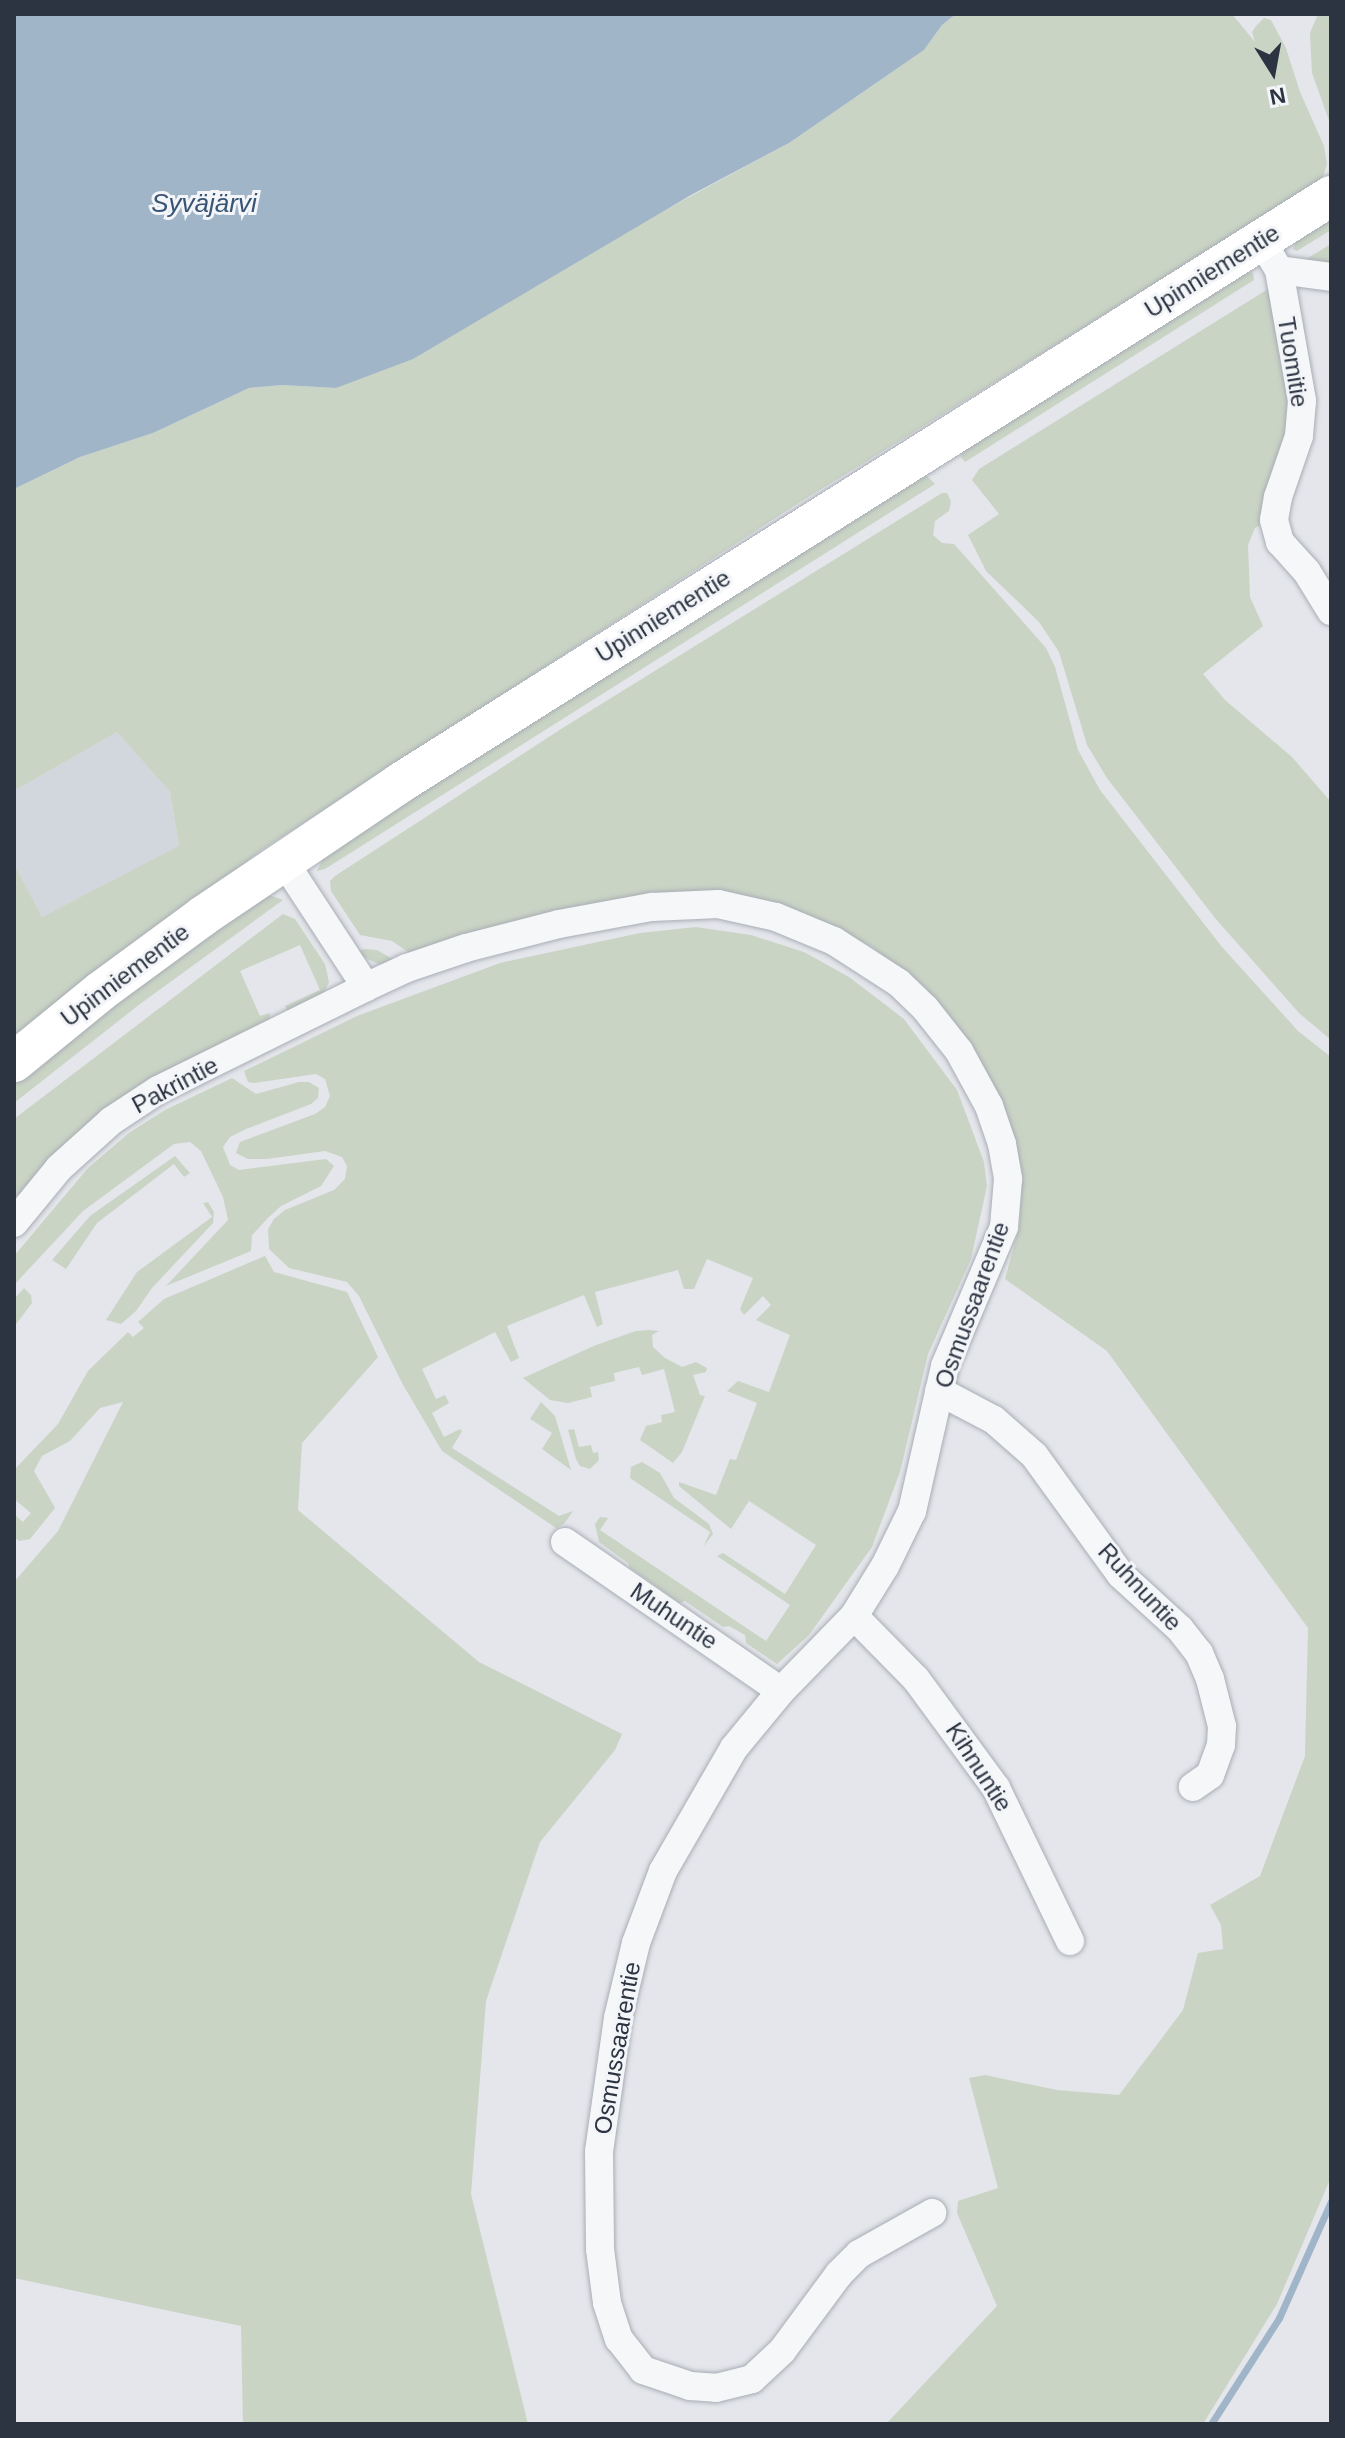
<!DOCTYPE html>
<html>
<head>
<meta charset="utf-8">
<style>
	body { margin:0 }
	#map { position:relative; width:1345px; height:2438px; overflow:hidden; background:#e4e6eb; font-family:Helvetica,sans-serif }
	div>[style] { position:absolute }
	[style*='--x'] { left:calc(var(--x)*1px); top:calc(var(--y)*1px); width:calc(var(--w)*1px); rotate:calc(var(--a)*1deg) }
	.built>* { inset:0; background:#d2d6dd }
	.green>* { inset:0; background:#c9d4c5 }
	.water>* { inset:0; background:#a1b5c9 }
	.stream>* { height:7px; margin:-3.5px; padding:0 3.5px; transform-origin:3.5px; border-radius:3.5px; background:#a1b5c9 }
	.roads { filter:drop-shadow(0 0 2px #a9adb5) drop-shadow(0 0 2px #a9adb5) }
	.street>* { height:28px; margin:-14px; padding:0 14px; transform-origin:14px; border-radius:14px; background:#f6f7f9 }
	.secondary>* { height:40px; margin:-20px; padding:0 20px; transform-origin:20px; border-radius:20px; background:#fff }
	span { translate:-50% -50%; white-space:nowrap; text-align:center; line-height:1.15; -webkit-text-stroke:6px #f3f5f8; paint-order:stroke }
	.street-label { font-size:24px; color:#2c3442 }
	.water-label { font-size:26px; color:#385474; font-style:italic }
	.frame { position:absolute; inset:0; border:16px solid #2c3442; pointer-events:none }
	.north { position:absolute; left:1233px; top:32px; width:80px; height:80px; -webkit-text-stroke:6px #f3f5f8; paint-order:stroke; rotate:169deg; font-size:22px; font-weight:700; line-height:32px; text-align:center; color:#2c3442 }
	.north::after { content:''; display:block; margin:auto; width:28px; height:36px; background:#2c3442; clip-path:polygon(50% 0,100% 100%,50% 72%,0 100%) }
</style>
</head>
<body>
<div id="map">
	<div class="built">
		<div style="clip-path:polygon(117px 732px,170px 792px,179px 847px,42px 917px,14px 864px,14px 791px)"></div>
	</div>
	<div class="green">
		<div style="clip-path:polygon(956px 14px,1232px 14px,1255px 42px,1252px 32px,1256px 26px,1264px 18px,1271px 20px,1286px 48px,1300px 92px,1324px 146px,1327px 164px,1322px 180px,794px 506px,263px 849px,14px 1040px,14px 864px,42px 917px,179px 846px,170px 792px,117px 732px,14px 791px,14px 489px,80px 457px,153px 433px,249px 388px,282px 385px,336px 388px,349px 381px,789px 143px,924px 50px,942px 25px)"></div>
		<div style="clip-path:polygon(1318px 14px,1331px 14px,1331px 126px,1312px 73px,1310px 33px)"></div>
		<div style="clip-path:polygon(1331px 217px,1331px 230px,1297px 251px,1293px 249px,1298px 237px)"></div>
		<div style="clip-path:polygon(1331px 244px,1331px 270px,1303px 261px)"></div>
		<div style="clip-path:polygon(1246px 272px,1253px 273px,1254px 280px,965px 462px,961px 457px,963px 449px)"></div>
		<div style="clip-path:polygon(1268px 289px,1272px 292px,1298px 401px,1271px 519px,1255px 528px,1248px 545px,1250px 597px,1263px 626px,1203px 674px,1225px 700px,1292px 757px,1331px 802px,1331px 1040px,1299px 1013px,1215px 918px,1107px 778px,1087px 745px,1059px 652px,1039px 622px,986px 571px,968px 535px,999px 514px,972px 480px,979px 469px)"></div>
		<div style="clip-path:polygon(926px 475px,935px 484px,325px 869px,317px 871px,325px 854px,918px 476px)"></div>
		<div style="clip-path:polygon(942px 493px,947px 493px,951px 501px,949px 511px,935px 521px,933px 535px,942px 543px,954px 544px,1046px 648px,1055px 667px,1078px 750px,1100px 790px,1222px 947px,1298px 1031px,1331px 1057px,1331px 2177px,1277px 2304px,1203px 2424px,886px 2424px,997px 2306px,957px 2213px,958px 2201px,998px 2188px,969px 2078px,985px 2075px,1057px 2090px,1119px 2095px,1183px 2010px,1198px 1953px,1223px 1949px,1221px 1925px,1210px 1905px,1260px 1876px,1305px 1756px,1308px 1628px,1107px 1351px,1005px 1279px,1019px 1228px,1021px 1190px,934px 999px,872px 947px,809px 915px,747px 899px,414px 956px,392px 941px,360px 935px,331px 891px,330px 881px,335px 876px,561px 729px)"></div>
		<div style="clip-path:polygon(269px 895px,283px 900px,140px 1004px,14px 1103px,14px 1084px,132px 989px,258px 898px)"></div>
		<div style="clip-path:polygon(283px 914px,295px 919px,325px 964px,329px 982px,324px 993px,289px 1015px,285px 1006px,320px 990px,300px 945px,240px 971px,260px 1016px,270px 1013px,269px 1020px,24px 1194px,14px 1195px,14px 1119px)"></div>
		<div style="clip-path:polygon(696px 927px,751px 935px,804px 952px,849px 977px,904px 1019px,957px 1090px,984px 1162px,987px 1186px,971px 1259px,928px 1354px,900px 1472px,872px 1547px,809px 1635px,777px 1664px,746px 1643px,745px 1635px,729px 1626px,723px 1627px,685px 1601px,680px 1603px,630px 1568px,628px 1563px,599px 1542px,595px 1524px,600px 1517px,608px 1518px,600px 1530px,766px 1641px,790px 1605px,717px 1556px,723px 1553px,785px 1594px,816px 1545px,749px 1501px,731px 1529px,679px 1486px,679px 1482px,716px 1495px,730px 1459px,736px 1460px,757px 1403px,727px 1391px,738px 1381px,769px 1392px,790px 1335px,756px 1320px,771px 1305px,763px 1296px,744px 1315px,740px 1309px,753px 1278px,707px 1259px,694px 1289px,684px 1289px,678px 1270px,595px 1292px,603px 1324px,597px 1327px,584px 1295px,507px 1326px,519px 1358px,511px 1362px,495px 1332px,422px 1369px,436px 1399px,445px 1395px,449px 1403px,432px 1413px,444px 1437px,460px 1429px,462px 1431px,452px 1448px,559px 1516px,573px 1511px,564px 1524px,556px 1528px,442px 1451px,402px 1383px,359px 1296px,347px 1282px,289px 1268px,269px 1249px,268px 1229px,274px 1219px,285px 1210px,334px 1190px,345px 1179px,347px 1166px,342px 1157px,325px 1151px,267px 1159px,248px 1159px,236px 1153px,240px 1142px,315px 1114px,325px 1107px,330px 1096px,325px 1079px,316px 1074px,254px 1083px,248px 1082px,244px 1071px,357px 1016px,500px 963px,640px 933px)"></div>
		<div style="clip-path:polygon(365px 949px,377px 950px,398px 962px,378px 964px,360px 955px,358px 951px)"></div>
		<div style="clip-path:polygon(232px 1078px,256px 1094px,299px 1082px,309px 1082px,319px 1088px,318px 1098px,311px 1104px,246px 1129px,230px 1137px,223px 1147px,230px 1165px,239px 1170px,326px 1159px,334px 1166px,321px 1186px,281px 1206px,268px 1218px,252px 1235px,251px 1251px,166px 1286px,228px 1220px,223px 1197px,201px 1151px,190px 1142px,174px 1144px,83px 1211px,14px 1285px,14px 1256px,88px 1168px,129px 1133px,165px 1110px)"></div>
		<div style="clip-path:polygon(175px 1156px,190px 1173px,184px 1177px,174px 1164px,97px 1223px,66px 1269px,52px 1260px,90px 1216px)"></div>
		<div style="clip-path:polygon(208px 1202px,214px 1212px,213px 1223px,152px 1288px,136px 1311px,121px 1324px,106px 1320px,137px 1272px,212px 1217px,203px 1203px)"></div>
		<div style="clip-path:polygon(265px 1256px,274px 1272px,347px 1292px,378px 1357px,302px 1443px,298px 1510px,479px 1662px,622px 1734px,615px 1750px,540px 1842px,486px 2001px,471px 2194px,528px 2424px,243px 2424px,241px 2326px,14px 2278px,14px 1582px,58px 1531px,123px 1402px,100px 1408px,70px 1441px,42px 1456px,34px 1471px,55px 1508px,30px 1539px,19px 1541px,14px 1537px,14px 1514px,23px 1522px,31px 1513px,14px 1499px,14px 1470px,58px 1424px,88px 1371px,128px 1332px,133px 1337px,144px 1328px,138px 1322px,164px 1299px)"></div>
		<div style="clip-path:polygon(24px 1288px,31px 1295px,32px 1303px,14px 1327px,14px 1299px)"></div>
		<div style="clip-path:polygon(650px 1330px,659px 1331px,652px 1335px,653px 1347px,665px 1358px,682px 1367px,696px 1362px,707px 1368px,706px 1372px,693px 1375px,700px 1395px,705px 1396px,682px 1452px,673px 1463px,640px 1440px,646px 1426px,662px 1422px,661px 1415px,675px 1412px,664px 1369px,642px 1375px,639px 1367px,614px 1373px,615px 1381px,590px 1387px,592px 1397px,568px 1403px,550px 1400px,523px 1378px,596px 1345px,636px 1331px)"></div>
		<div style="clip-path:polygon(541px 1402px,555px 1416px,571px 1470px,542px 1449px,552px 1433px,530px 1419px)"></div>
		<div style="clip-path:polygon(574px 1429px,579px 1447px,591px 1445px,593px 1453px,598px 1452px,599px 1460px,590px 1469px,580px 1466px,576px 1459px,568px 1430px)"></div>
		<div style="clip-path:polygon(642px 1462px,660px 1473px,674px 1498px,709px 1524px,713px 1534px,704px 1546px,710px 1532px,630px 1478px,631px 1467px)"></div>
	</div>
	<div class="water">
		<div style="clip-path:polygon(14px 14px,956px 14px,942px 25px,924px 50px,789px 143px,691px 195px,413px 359px,336px 388px,282px 385px,249px 388px,153px 433px,80px 457px,14px 489px)"></div>
	</div>
	<div class="stream">
		<div style="--x:1211;--y:2424;--w:126;--a:-57.3"></div>
		<div style="--x:1279;--y:2318;--w:128;--a:-66"></div>
	</div>
	<div class="roads">
		<div class="street">
			<div style="--x:1261;--y:240;--w:35;--a:59"></div>
			<div style="--x:1279;--y:270;--w:133;--a:80"></div>
			<div style="--x:1302;--y:401;--w:35;--a:95"></div>
			<div style="--x:1299;--y:436;--w:65;--a:109"></div>
			<div style="--x:1278;--y:497;--w:23;--a:100"></div>
			<div style="--x:1274;--y:520;--w:23;--a:75"></div>
			<div style="--x:1280;--y:542;--w:40;--a:48"></div>
			<div style="--x:1307;--y:572;--w:46;--a:58.4"></div>
			<div style="--x:1279;--y:270;--w:52;--a:7.7"></div>
			<div style="--x:283;--y:860;--w:152;--a:56.8"></div>
			<div style="--x:366;--y:987;--w:45;--a:-24.9"></div>
			<div style="--x:407;--y:968;--w:62;--a:-18.7"></div>
			<div style="--x:466;--y:948;--w:96;--a:-14.5"></div>
			<div style="--x:559;--y:924;--w:95;--a:-10.4"></div>
			<div style="--x:652;--y:907;--w:66;--a:-2.6"></div>
			<div style="--x:718;--y:904;--w:59;--a:12.6"></div>
			<div style="--x:776;--y:917;--w:63;--a:22.5"></div>
			<div style="--x:834;--y:941;--w:77;--a:32.9"></div>
			<div style="--x:899;--y:983;--w:36;--a:44"></div>
			<div style="--x:925;--y:1008;--w:55;--a:51.7"></div>
			<div style="--x:959;--y:1051;--w:63;--a:61.4"></div>
			<div style="--x:989;--y:1106;--w:40;--a:71.1"></div>
			<div style="--x:1002;--y:1144;--w:36;--a:80"></div>
			<div style="--x:1008;--y:1179;--w:48;--a:94.8"></div>
			<div style="--x:1004;--y:1227;--w:151;--a:113"></div>
			<div style="--x:945;--y:1366;--w:149;--a:102.8"></div>
			<div style="--x:912;--y:1511;--w:61;--a:116.1"></div>
			<div style="--x:885;--y:1566;--w:59;--a:121.8"></div>
			<div style="--x:854;--y:1616;--w:105;--a:134.2"></div>
			<div style="--x:781;--y:1691;--w:74;--a:129.5"></div>
			<div style="--x:734;--y:1748;--w:142;--a:120"></div>
			<div style="--x:663;--y:1871;--w:77;--a:110.6"></div>
			<div style="--x:636;--y:1943;--w:77;--a:103.5"></div>
			<div style="--x:618;--y:2018;--w:134;--a:98.1"></div>
			<div style="--x:599;--y:2151;--w:98;--a:89.4"></div>
			<div style="--x:600;--y:2249;--w:54;--a:82.6"></div>
			<div style="--x:607;--y:2303;--w:38;--a:72"></div>
			<div style="--x:619;--y:2339;--w:39;--a:52"></div>
			<div style="--x:643;--y:2370;--w:50;--a:18.8"></div>
			<div style="--x:690;--y:2386;--w:26;--a:4"></div>
			<div style="--x:716;--y:2388;--w:37;--a:-14"></div>
			<div style="--x:752;--y:2379;--w:41;--a:-43"></div>
			<div style="--x:782;--y:2351;--w:96;--a:-53.5"></div>
			<div style="--x:839;--y:2274;--w:28;--a:-45"></div>
			<div style="--x:859;--y:2254;--w:84;--a:-29.3"></div>
			<div style="--x:14;--y:1223;--w:71;--a:-50.7"></div>
			<div style="--x:59;--y:1168;--w:70;--a:-42.1"></div>
			<div style="--x:111;--y:1121;--w:56;--a:-33.4"></div>
			<div style="--x:158;--y:1090;--w:232;--a:-26.3"></div>
			<div style="--x:939;--y:1391;--w:62;--a:27.8"></div>
			<div style="--x:994;--y:1420;--w:53;--a:41.2"></div>
			<div style="--x:1034;--y:1455;--w:148;--a:54.1"></div>
			<div style="--x:1121;--y:1575;--w:80;--a:42.5"></div>
			<div style="--x:1180;--y:1629;--w:31;--a:52"></div>
			<div style="--x:1199;--y:1653;--w:28;--a:67"></div>
			<div style="--x:1210;--y:1679;--w:49;--a:75.7"></div>
			<div style="--x:1222;--y:1726;--w:19;--a:93"></div>
			<div style="--x:1221;--y:1745;--w:32;--a:110"></div>
			<div style="--x:1210;--y:1775;--w:21;--a:145"></div>
			<div style="--x:565;--y:1542;--w:262;--a:34.6"></div>
			<div style="--x:854;--y:1616;--w:88;--a:45.5"></div>
			<div style="--x:916;--y:1679;--w:135;--a:53.7"></div>
			<div style="--x:996;--y:1788;--w:170;--a:64.2"></div>
		</div>
		<div class="secondary">
			<div style="--x:14;--y:1062;--w:112;--a:-39.2"></div>
			<div style="--x:101;--y:991;--w:127;--a:-36.3"></div>
			<div style="--x:203;--y:916;--w:238;--a:-34"></div>
			<div style="--x:400;--y:783;--w:1101;--a:-32.23"></div>
		</div>
	</div>
	<div class="street-label">
		<span style="left:1212px;top:271px;rotate:-32deg">Upinniementie</span>
		<span style="left:1293px;top:362px;rotate:81deg">Tuomitie</span>
		<span style="left:663px;top:616px;rotate:-32deg">Upinniementie</span>
		<span style="left:125px;top:975px;rotate:-37deg">Upinniementie</span>
		<span style="left:175px;top:1085px;rotate:-28deg">Pakrintie</span>
		<span style="left:972px;top:1305px;rotate:-70deg">Osmussaarentie</span>
		<span style="left:1140px;top:1587px;rotate:47deg">Ruhnuntie</span>
		<span style="left:674px;top:1616px;rotate:34deg">Muhuntie</span>
		<span style="left:979px;top:1767px;rotate:57deg">Kihnuntie</span>
		<span style="left:617px;top:2048px;rotate:-80deg">Osmussaarentie</span>
	</div>
	<div class="water-label">
		<span style="left:204px;top:204px">Syväjärvi</span>
	</div>
	<div class="frame"></div>
	<div class="north">N</div>
</div>
</body>
</html>
